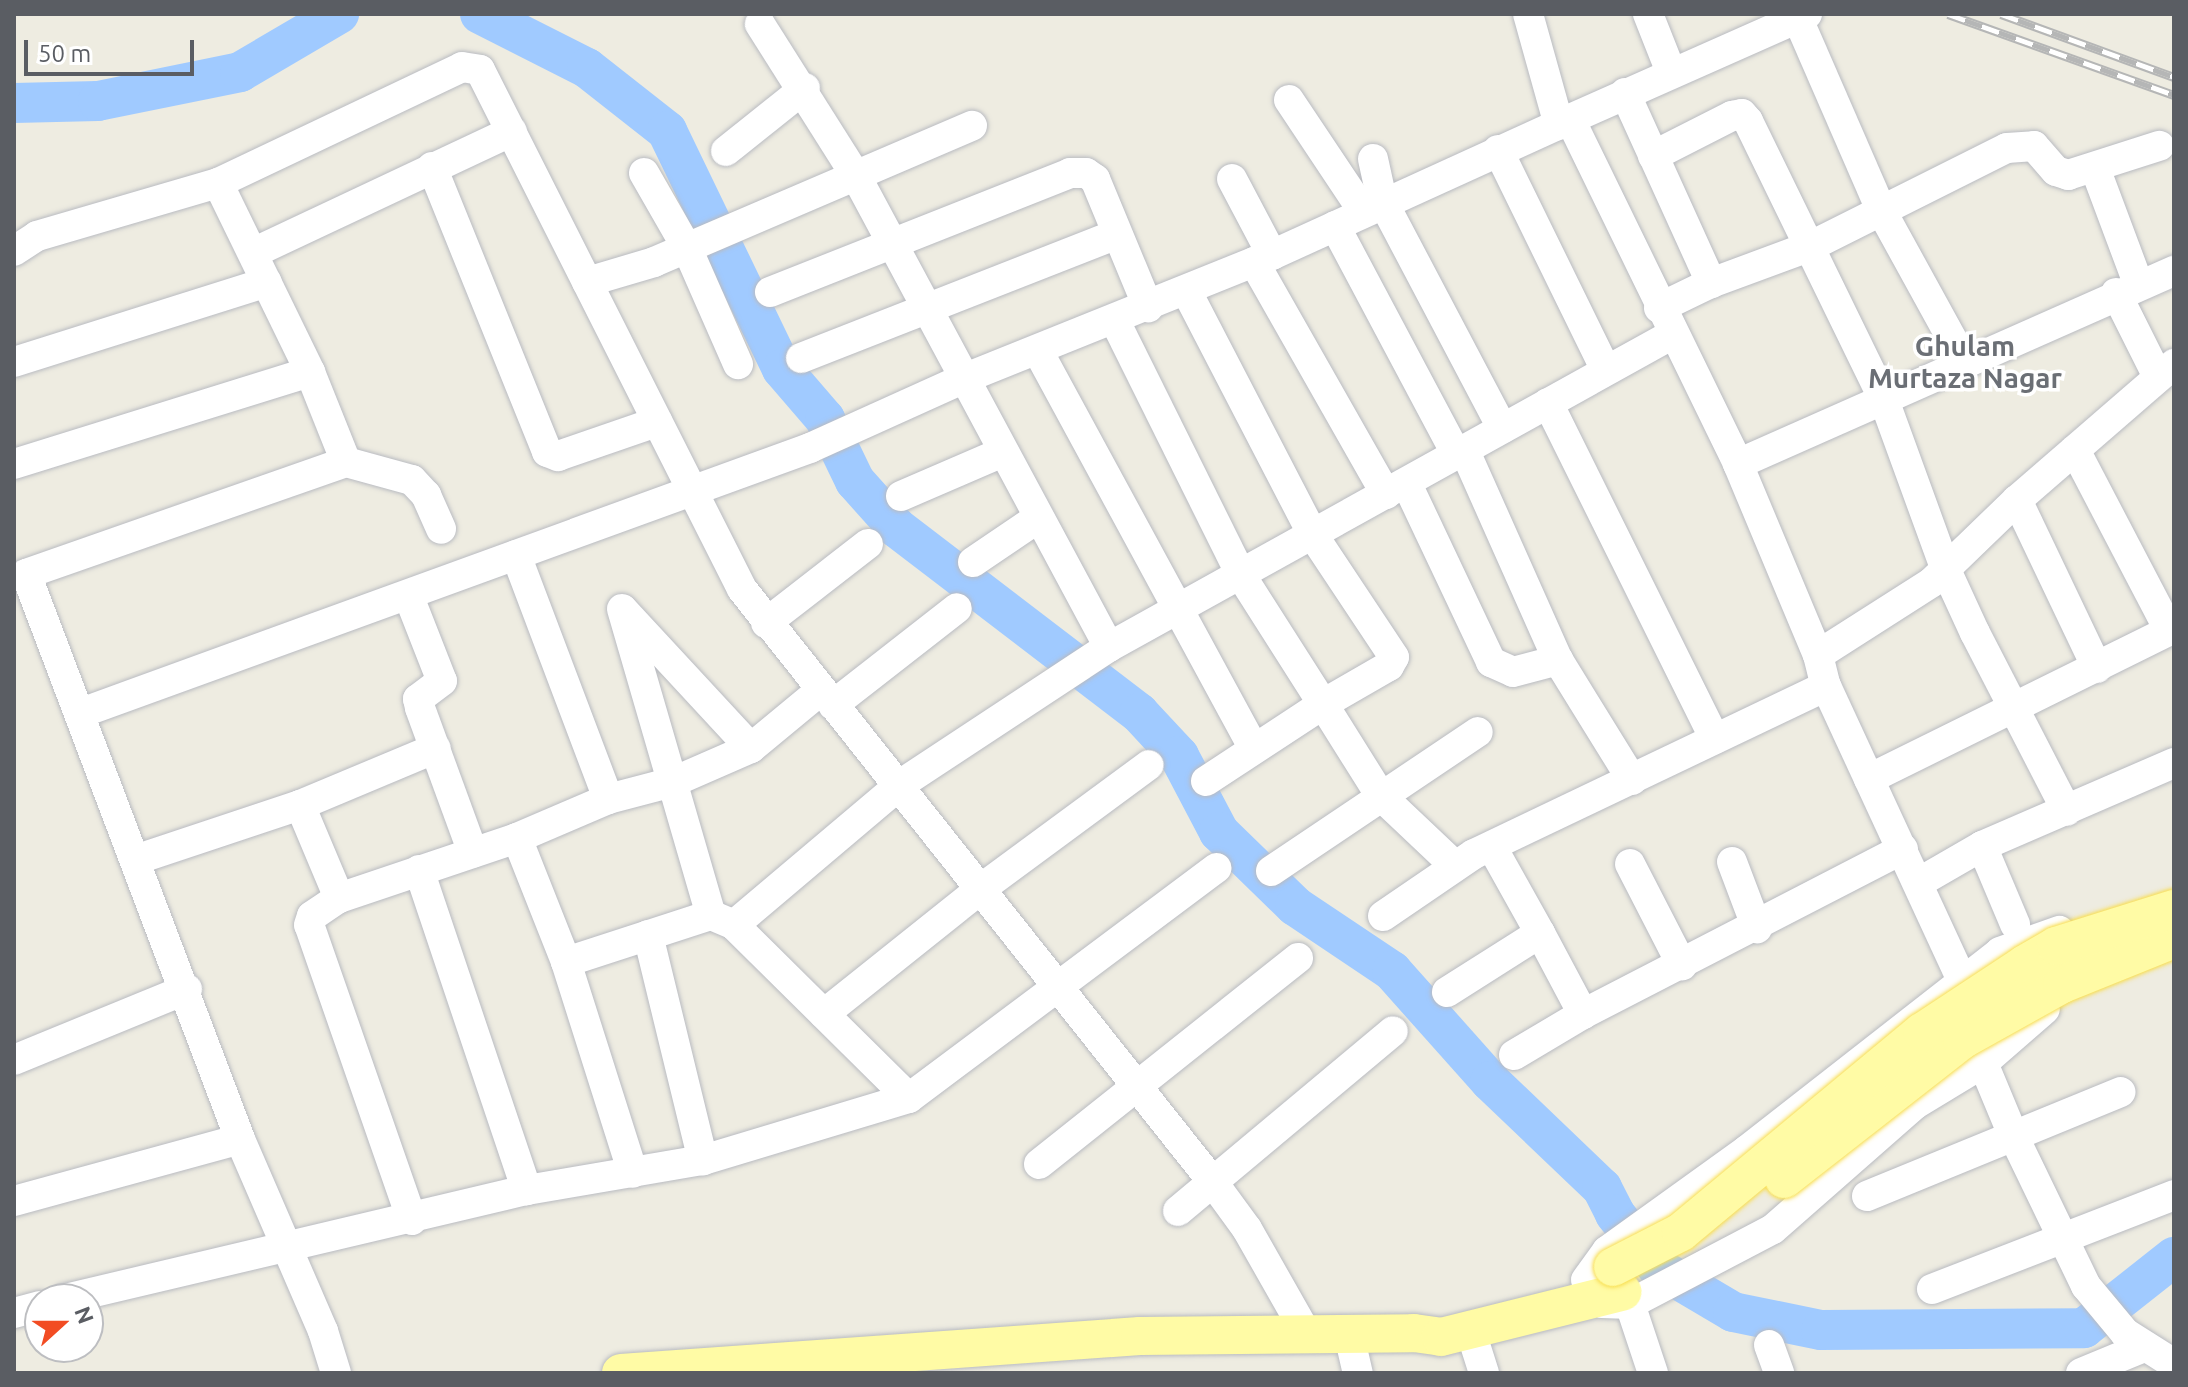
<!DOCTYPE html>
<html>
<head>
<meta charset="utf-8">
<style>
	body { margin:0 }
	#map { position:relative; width:2188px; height:1387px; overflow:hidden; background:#eeece1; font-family:Ubuntu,sans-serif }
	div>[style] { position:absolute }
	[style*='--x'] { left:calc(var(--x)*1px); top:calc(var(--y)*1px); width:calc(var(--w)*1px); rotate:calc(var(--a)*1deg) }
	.river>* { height:40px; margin:-20px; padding:0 20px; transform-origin:20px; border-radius:20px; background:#a0caff }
	.roads { filter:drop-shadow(0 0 2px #b9bbc1) drop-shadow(0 0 2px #b9bbc1) }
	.minor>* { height:30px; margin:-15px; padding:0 15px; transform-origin:15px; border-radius:15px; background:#fff }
	.major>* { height:38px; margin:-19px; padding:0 19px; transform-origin:19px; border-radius:19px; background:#fffba5 }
	.rail>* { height:9px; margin-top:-4.5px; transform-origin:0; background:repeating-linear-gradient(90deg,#fff 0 18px,#b5b6b6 0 36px); box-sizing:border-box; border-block:2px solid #b5b6b6 }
	.bridges { filter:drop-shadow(0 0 2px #f8dd4f) drop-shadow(0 0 2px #f8dd4f) }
	.major-bridge>* { height:38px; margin:-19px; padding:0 19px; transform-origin:19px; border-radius:19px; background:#fffba5 }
	span { translate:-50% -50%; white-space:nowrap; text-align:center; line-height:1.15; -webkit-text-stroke:7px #fff; paint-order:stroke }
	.neighbourhood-label { font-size:28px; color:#6b6f75; font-weight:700 }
	.frame { position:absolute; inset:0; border:16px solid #5a5d63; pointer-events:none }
	.north { position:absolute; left:24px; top:1283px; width:80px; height:80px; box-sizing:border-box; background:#fff; border:2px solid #bdbec1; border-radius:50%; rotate:69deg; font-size:22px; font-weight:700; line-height:32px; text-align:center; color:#5a5d63 }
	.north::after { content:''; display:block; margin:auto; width:28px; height:36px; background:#f24c23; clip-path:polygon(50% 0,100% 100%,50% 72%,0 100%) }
	.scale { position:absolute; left:24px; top:40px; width:170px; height:36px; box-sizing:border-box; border:4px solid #5a5d63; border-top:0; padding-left:10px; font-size:24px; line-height:28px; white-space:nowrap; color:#5a5d63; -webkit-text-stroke:6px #fff; paint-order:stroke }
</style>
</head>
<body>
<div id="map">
	<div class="river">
		<div style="--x:480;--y:14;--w:120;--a:26.8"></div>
		<div style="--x:587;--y:68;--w:102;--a:38.2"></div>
		<div style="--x:667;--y:131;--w:264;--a:64.2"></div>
		<div style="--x:782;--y:369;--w:66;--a:49.3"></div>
		<div style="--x:825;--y:419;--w:69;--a:64.2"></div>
		<div style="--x:855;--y:481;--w:63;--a:48.2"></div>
		<div style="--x:897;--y:528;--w:305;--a:37.4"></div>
		<div style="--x:1139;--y:713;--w:59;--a:47.1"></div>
		<div style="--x:1179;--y:756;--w:86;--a:62.2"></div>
		<div style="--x:1219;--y:832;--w:106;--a:44.2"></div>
		<div style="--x:1295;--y:906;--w:117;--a:33.8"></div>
		<div style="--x:1392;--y:971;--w:147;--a:48.3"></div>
		<div style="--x:1490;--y:1081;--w:155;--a:43.7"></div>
		<div style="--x:1602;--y:1188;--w:29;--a:63"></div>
		<div style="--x:1615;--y:1214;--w:68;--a:51.6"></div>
		<div style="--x:1657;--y:1267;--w:88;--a:30.6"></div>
		<div style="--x:1733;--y:1312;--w:90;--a:11.6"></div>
		<div style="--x:1821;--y:1330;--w:263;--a:-0.4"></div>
		<div style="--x:2084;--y:1328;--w:115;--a:-38.3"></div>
		<div style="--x:14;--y:103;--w:84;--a:-1.4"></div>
		<div style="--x:98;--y:101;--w:145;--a:-11.5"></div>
		<div style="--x:240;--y:72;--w:115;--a:-30.4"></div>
	</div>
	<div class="roads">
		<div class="minor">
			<div style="--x:1528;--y:14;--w:115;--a:74.4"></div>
			<div style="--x:1648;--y:14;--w:62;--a:68.4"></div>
			<div style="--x:1807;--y:14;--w:259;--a:156.1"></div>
			<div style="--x:1570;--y:119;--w:384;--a:64"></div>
			<div style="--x:1738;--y:464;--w:207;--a:67.3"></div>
			<div style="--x:1818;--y:655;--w:135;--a:-32.6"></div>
			<div style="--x:1932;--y:582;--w:118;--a:-44"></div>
			<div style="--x:2017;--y:500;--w:208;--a:-40.9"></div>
			<div style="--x:1798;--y:19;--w:208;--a:66.5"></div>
			<div style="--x:1881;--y:210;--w:175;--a:61.2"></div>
			<div style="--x:1625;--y:93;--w:209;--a:65.6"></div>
			<div style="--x:1289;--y:100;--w:133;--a:56.3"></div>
			<div style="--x:1498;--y:150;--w:245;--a:63.9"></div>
			<div style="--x:726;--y:151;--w:101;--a:-38.6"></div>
			<div style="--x:1653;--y:156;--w:89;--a:-26.9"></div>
			<div style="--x:1732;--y:116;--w:10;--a:-11"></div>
			<div style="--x:1742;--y:114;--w:9;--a:49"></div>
			<div style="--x:1748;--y:121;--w:310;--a:64"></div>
			<div style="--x:1884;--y:400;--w:181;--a:70"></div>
			<div style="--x:1946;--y:570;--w:69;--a:65.3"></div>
			<div style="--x:1975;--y:633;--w:200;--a:62.7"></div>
			<div style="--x:1373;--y:159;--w:42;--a:77.6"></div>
			<div style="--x:1382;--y:200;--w:258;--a:62.2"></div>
			<div style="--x:432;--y:167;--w:307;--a:68"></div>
			<div style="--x:547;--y:452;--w:12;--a:20"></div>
			<div style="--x:558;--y:456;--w:105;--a:-19"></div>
			<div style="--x:2095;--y:168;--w:123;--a:69.5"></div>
			<div style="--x:644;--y:173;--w:86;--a:60.2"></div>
			<div style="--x:687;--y:248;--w:127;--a:66.3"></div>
			<div style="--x:1232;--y:179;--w:86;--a:62.2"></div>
			<div style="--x:218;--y:183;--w:210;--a:64"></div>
			<div style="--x:310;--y:372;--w:97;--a:68.2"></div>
			<div style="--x:346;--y:462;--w:68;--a:15.3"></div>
			<div style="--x:412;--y:480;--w:21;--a:47"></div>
			<div style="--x:426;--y:495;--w:37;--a:66"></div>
			<div style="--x:1335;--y:226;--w:258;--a:62"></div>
			<div style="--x:14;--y:251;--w:27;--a:-33"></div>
			<div style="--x:37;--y:236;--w:189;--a:-16.3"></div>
			<div style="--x:218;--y:183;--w:270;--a:-25.4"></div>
			<div style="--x:462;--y:67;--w:18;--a:9"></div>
			<div style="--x:480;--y:70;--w:581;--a:63.21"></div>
			<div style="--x:742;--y:589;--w:756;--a:51.55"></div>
			<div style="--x:1212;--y:1181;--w:59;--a:53.9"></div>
			<div style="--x:1247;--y:1229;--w:120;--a:60.4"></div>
			<div style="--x:253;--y:253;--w:286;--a:-25.2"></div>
			<div style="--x:1254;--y:262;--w:267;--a:60.4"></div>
			<div style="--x:587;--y:282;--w:70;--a:-16.6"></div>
			<div style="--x:654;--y:262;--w:346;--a:-23.2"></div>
			<div style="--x:770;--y:292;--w:323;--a:-21.6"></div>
			<div style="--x:1070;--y:173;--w:16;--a:0"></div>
			<div style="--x:1086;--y:173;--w:11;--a:34"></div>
			<div style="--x:1095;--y:179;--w:139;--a:67.5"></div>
			<div style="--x:2116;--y:293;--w:92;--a:63.4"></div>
			<div style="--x:1659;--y:308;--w:58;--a:-25.7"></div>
			<div style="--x:1711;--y:283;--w:107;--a:-20.3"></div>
			<div style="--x:1811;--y:246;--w:219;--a:-26.6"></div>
			<div style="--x:2007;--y:148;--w:27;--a:-4"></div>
			<div style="--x:2034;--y:146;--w:33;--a:49"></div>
			<div style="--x:2056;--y:171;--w:13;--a:18"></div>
			<div style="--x:2068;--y:175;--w:96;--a:-17.7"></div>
			<div style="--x:1115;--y:321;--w:286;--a:63.6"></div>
			<div style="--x:1242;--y:577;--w:151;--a:57.5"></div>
			<div style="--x:1323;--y:704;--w:76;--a:-29.9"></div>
			<div style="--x:1389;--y:666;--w:10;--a:-61"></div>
			<div style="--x:1394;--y:657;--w:146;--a:-123.6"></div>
			<div style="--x:1313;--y:535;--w:274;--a:-117.4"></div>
			<div style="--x:1038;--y:351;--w:452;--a:61.5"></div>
			<div style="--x:801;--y:358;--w:337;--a:-21.4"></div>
			<div style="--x:14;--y:362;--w:265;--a:-17.5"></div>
			<div style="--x:1548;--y:403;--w:375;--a:63.6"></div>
			<div style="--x:1464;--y:449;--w:231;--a:66"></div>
			<div style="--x:1558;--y:660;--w:141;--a:58.3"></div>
			<div style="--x:2075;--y:450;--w:203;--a:62.4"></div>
			<div style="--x:14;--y:464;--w:310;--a:-17.3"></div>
			<div style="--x:1738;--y:464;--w:477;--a:-23.9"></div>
			<div style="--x:1407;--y:484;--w:197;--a:64.7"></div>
			<div style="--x:1491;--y:662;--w:24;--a:24"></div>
			<div style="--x:1513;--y:672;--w:47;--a:-14.9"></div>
			<div style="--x:901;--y:496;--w:111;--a:-23.3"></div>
			<div style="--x:2017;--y:500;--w:186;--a:64.5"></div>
			<div style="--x:516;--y:555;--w:261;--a:69.3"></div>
			<div style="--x:608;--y:799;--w:67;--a:-14.7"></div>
			<div style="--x:673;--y:782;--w:85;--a:-23.6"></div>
			<div style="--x:751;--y:748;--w:89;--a:-39.6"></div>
			<div style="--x:973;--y:562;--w:78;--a:-34.1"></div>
			<div style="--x:409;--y:597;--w:90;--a:68.6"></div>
			<div style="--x:442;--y:681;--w:30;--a:143"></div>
			<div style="--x:418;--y:699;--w:9;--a:77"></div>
			<div style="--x:420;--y:708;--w:154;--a:69.9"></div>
			<div style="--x:622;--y:609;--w:319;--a:73.8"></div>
			<div style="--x:711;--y:915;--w:25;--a:23"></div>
			<div style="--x:734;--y:925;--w:246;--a:44.7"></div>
			<div style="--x:909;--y:1098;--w:384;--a:-36.8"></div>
			<div style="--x:623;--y:610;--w:188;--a:47.2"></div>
			<div style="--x:766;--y:623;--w:129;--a:-37.8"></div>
			<div style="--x:1109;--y:647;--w:645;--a:-29.03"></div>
			<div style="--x:1818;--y:655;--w:32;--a:76"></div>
			<div style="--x:1826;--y:686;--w:325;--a:65.2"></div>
			<div style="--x:1962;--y:981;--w:85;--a:75.6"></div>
			<div style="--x:1983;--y:1063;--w:78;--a:67.4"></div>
			<div style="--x:2013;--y:1135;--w:168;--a:64.2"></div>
			<div style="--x:2086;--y:1286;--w:61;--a:50.3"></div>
			<div style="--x:2125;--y:1333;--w:58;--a:32.3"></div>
			<div style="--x:833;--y:705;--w:157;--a:-38"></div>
			<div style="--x:81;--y:713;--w:776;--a:-19.98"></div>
			<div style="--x:810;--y:448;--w:168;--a:-24.3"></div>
			<div style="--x:963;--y:379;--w:333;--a:-21.9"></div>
			<div style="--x:1272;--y:255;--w:328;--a:-24.5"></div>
			<div style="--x:1869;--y:779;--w:340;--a:-26.3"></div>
			<div style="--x:1206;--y:781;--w:140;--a:-33.3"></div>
			<div style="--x:1323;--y:704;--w:107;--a:57.9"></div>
			<div style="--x:1380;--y:795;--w:103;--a:43.4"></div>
			<div style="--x:300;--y:805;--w:101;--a:67.2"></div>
			<div style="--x:517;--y:838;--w:133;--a:68.4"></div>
			<div style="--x:566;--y:962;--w:221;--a:72.4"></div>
			<div style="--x:1982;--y:846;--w:85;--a:67.1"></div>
			<div style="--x:135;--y:860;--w:174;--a:-18.4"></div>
			<div style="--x:300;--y:805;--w:147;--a:-22.7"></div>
			<div style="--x:1732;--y:862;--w:71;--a:69.3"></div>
			<div style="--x:1630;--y:864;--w:114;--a:62.8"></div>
			<div style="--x:419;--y:870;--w:338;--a:71.4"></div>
			<div style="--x:1271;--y:871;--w:249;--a:-33.9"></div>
			<div style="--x:1918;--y:883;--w:74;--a:-30"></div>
			<div style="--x:1982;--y:846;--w:209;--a:-23.4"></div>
			<div style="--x:1383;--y:916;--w:110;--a:-34.3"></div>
			<div style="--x:1474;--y:854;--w:390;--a:-25.5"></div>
			<div style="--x:734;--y:925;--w:219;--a:-40.2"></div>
			<div style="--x:901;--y:784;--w:249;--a:-33.4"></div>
			<div style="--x:1109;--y:647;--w:535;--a:-118.24"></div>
			<div style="--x:856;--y:176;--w:180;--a:-122.3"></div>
			<div style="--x:1540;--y:933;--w:92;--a:62"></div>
			<div style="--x:648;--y:935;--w:232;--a:76.3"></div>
			<div style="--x:566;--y:962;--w:152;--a:-18"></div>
			<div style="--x:1447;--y:992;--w:110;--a:-32.4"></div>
			<div style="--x:1540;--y:933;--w:98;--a:-119.2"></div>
			<div style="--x:824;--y:1014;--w:202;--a:-38.6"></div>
			<div style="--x:982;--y:888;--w:207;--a:-36.4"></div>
			<div style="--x:1514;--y:1055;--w:80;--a:-30.7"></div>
			<div style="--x:1583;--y:1014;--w:360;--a:-27.3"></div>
			<div style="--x:14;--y:1060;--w:187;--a:-22.3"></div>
			<div style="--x:1039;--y:1164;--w:331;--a:-38.5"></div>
			<div style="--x:1867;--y:1196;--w:274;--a:-22.3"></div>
			<div style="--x:14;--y:1201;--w:234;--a:-15.3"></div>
			<div style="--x:1178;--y:1211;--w:280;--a:-39.9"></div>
			<div style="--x:412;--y:1220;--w:312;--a:-109.2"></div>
			<div style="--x:309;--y:925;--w:9;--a:-72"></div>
			<div style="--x:312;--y:916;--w:32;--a:-34"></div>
			<div style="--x:339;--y:898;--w:188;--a:-18.6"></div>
			<div style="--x:517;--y:838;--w:99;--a:-23.2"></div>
			<div style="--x:1586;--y:1280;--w:36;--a:-54"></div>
			<div style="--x:1607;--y:1251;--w:173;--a:-35.8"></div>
			<div style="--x:1747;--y:1150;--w:321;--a:-38"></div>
			<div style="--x:2000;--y:952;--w:63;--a:-19.6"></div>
			<div style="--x:1932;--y:1289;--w:260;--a:-21.2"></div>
			<div style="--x:65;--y:1299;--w:475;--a:-13.3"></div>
			<div style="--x:527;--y:1190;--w:179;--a:-9.7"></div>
			<div style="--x:703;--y:1160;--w:215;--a:-16.8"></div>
			<div style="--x:1602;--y:1303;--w:28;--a:2"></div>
			<div style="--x:1630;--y:1304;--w:161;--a:-27.7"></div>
			<div style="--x:1773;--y:1229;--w:188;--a:-41.3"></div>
			<div style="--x:1914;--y:1105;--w:81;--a:-31.3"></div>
			<div style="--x:1983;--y:1063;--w:82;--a:-41.1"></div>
			<div style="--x:1630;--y:1304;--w:73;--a:71.6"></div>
			<div style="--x:14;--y:1313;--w:27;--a:-15"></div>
			<div style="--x:1471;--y:1332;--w:43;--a:72.4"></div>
			<div style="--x:1349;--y:1335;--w:39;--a:77"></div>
			<div style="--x:1769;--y:1345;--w:30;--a:70"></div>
			<div style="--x:336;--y:1373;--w:44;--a:-107.2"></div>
			<div style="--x:323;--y:1331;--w:209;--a:-113.4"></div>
			<div style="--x:240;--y:1139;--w:604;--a:-110.74"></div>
			<div style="--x:26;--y:574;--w:339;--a:-19.3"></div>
			<div style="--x:2081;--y:1373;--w:68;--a:-22.4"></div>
		</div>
		<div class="major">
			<div style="--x:621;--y:1373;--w:520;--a:-4.08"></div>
			<div style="--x:1140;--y:1336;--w:274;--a:-0.6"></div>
			<div style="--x:1414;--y:1333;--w:27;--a:8"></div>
			<div style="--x:1441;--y:1337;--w:187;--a:-14"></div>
		</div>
	</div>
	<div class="rail">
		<div style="--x:1948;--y:14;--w:240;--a:19.7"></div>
		<div style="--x:2001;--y:14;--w:184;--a:20"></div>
	</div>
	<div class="bridges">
		<div class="major-bridge">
			<div style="--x:1784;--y:1179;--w:226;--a:-38"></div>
			<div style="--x:1962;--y:1040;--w:115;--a:-29.2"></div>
			<div style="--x:2062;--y:984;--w:121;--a:-21.9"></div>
			<div style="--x:1613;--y:1267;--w:76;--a:-27.2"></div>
			<div style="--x:1681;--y:1232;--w:313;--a:-39.7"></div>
			<div style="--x:1922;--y:1032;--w:123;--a:-33.4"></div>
			<div style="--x:2025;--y:964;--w:36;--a:-30"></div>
			<div style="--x:2056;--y:946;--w:124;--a:-17.4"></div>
		</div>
	</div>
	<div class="neighbourhood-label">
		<span style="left:1965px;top:362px">Ghulam<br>Murtaza Nagar</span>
	</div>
	<div class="frame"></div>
	<div class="north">N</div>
	<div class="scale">50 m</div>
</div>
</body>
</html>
